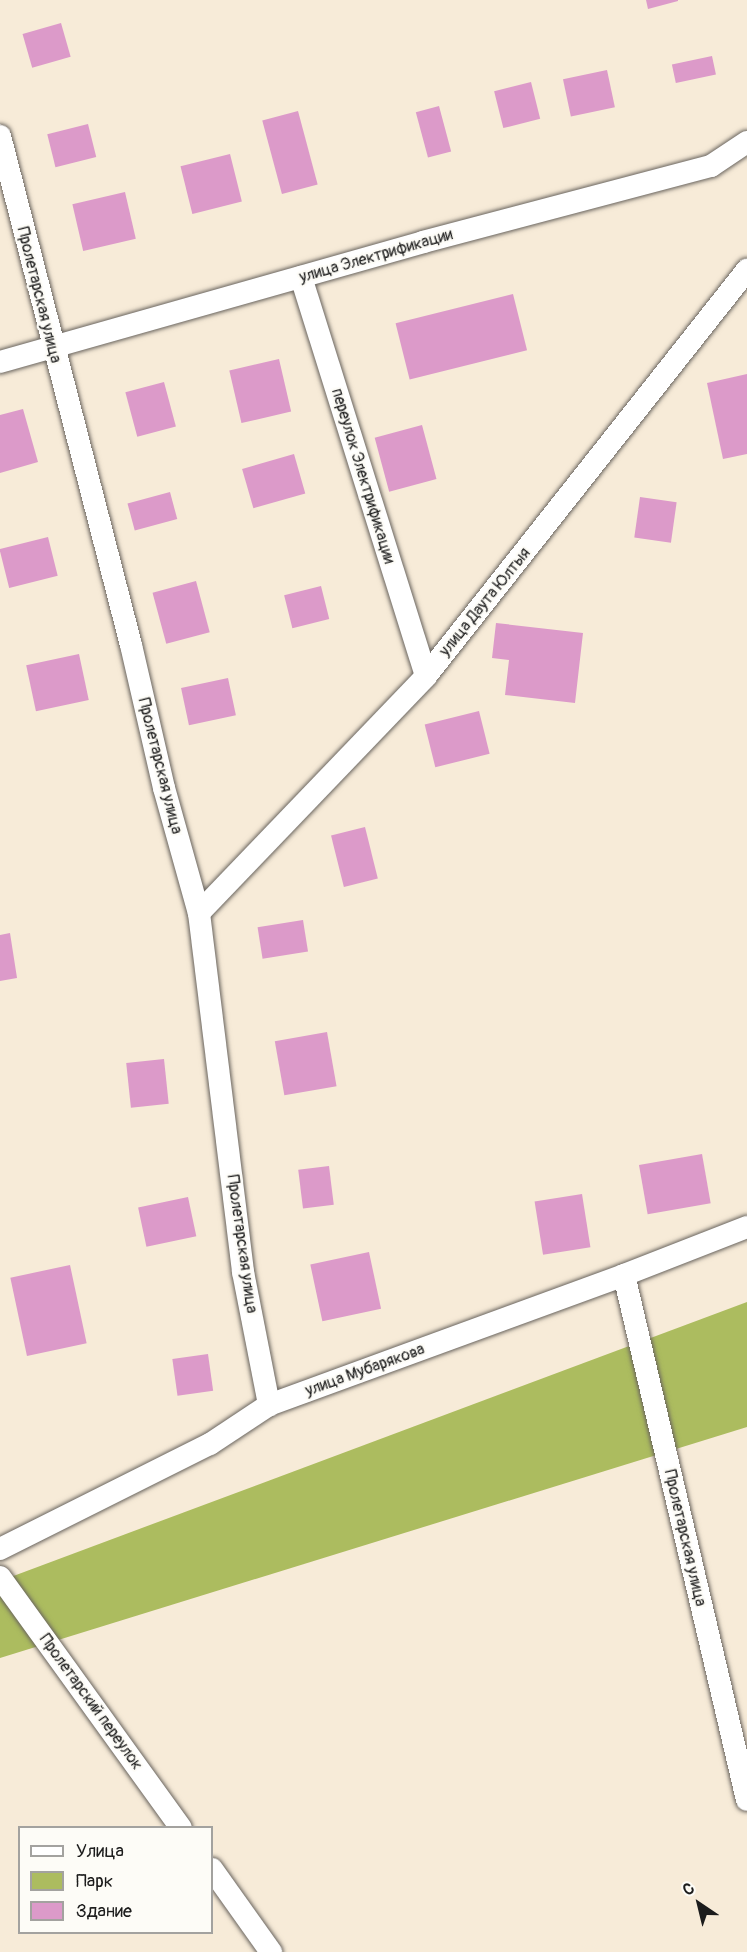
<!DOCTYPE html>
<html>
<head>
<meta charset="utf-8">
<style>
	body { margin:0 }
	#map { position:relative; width:747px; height:1952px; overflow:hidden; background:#f7ebd8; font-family:Pangolin,sans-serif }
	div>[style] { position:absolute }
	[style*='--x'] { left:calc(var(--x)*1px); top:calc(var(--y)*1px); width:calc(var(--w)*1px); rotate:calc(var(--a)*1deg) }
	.green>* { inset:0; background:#acbc5f }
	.building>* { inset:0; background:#dc9ac9; transform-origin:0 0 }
	.roads { filter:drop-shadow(0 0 2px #69645e) drop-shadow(0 0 2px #69645e) }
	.minor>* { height:22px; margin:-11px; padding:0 11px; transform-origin:11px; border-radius:11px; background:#fff }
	span { translate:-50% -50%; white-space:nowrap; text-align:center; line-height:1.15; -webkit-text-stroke:4.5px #fdfcf7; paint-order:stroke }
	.street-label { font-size:16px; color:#1c1c1c }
	.legend { position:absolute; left:18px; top:1826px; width:195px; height:108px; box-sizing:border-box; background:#fdfcf7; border:2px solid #a3a29f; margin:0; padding:8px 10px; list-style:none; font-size:18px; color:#1c1c1c }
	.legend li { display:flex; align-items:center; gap:12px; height:30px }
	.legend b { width:30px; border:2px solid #a3a29f }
	.north { position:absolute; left:669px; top:1874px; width:60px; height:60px; -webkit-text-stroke:4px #fdfcf7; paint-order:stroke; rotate:325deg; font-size:16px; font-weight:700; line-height:24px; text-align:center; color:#1c1c1c }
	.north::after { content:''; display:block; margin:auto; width:21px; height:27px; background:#1c1c1c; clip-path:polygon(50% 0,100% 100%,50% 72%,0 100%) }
</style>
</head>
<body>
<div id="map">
	<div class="green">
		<div style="clip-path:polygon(747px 1302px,747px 1427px,0 1658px,0 1581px)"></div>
	</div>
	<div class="building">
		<div style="clip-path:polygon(646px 0,678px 0,678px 1px,648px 9px)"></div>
		<div style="left:61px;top:23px;width:35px;height:40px;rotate:74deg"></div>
		<div style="left:712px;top:56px;width:19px;height:41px;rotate:78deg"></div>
		<div style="left:607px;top:70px;width:38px;height:45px;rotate:78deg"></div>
		<div style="left:531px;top:82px;width:38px;height:38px;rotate:76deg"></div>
		<div style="left:439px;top:106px;width:47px;height:24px;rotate:75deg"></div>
		<div style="left:298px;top:111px;width:76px;height:37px;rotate:75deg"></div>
		<div style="left:88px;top:124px;width:34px;height:42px;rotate:76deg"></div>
		<div style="left:230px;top:154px;width:49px;height:51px;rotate:76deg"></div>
		<div style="left:125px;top:192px;width:48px;height:54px;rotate:77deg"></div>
		<div style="left:513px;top:294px;width:58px;height:121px;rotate:76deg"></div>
		<div style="left:279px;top:359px;width:54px;height:51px;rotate:77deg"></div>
		<div style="clip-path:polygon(747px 374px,747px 454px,723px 459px,707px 383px)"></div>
		<div style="left:164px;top:382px;width:46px;height:40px;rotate:75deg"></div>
		<div style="clip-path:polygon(23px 409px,38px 462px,0 473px,0 415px)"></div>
		<div style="left:422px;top:425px;width:56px;height:49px;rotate:75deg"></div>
		<div style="left:294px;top:454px;width:41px;height:54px;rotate:74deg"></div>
		<div style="left:170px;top:492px;width:28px;height:44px;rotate:75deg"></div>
		<div style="left:640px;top:497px;width:37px;height:41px;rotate:8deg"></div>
		<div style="left:48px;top:537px;width:40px;height:50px;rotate:76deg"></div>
		<div style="left:196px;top:581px;width:53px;height:45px;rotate:75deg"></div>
		<div style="left:321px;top:586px;width:34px;height:38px;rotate:76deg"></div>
		<div style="clip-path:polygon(496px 623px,583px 633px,575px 703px,505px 695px,509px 660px,492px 658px)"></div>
		<div style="left:79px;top:654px;width:47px;height:54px;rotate:78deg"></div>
		<div style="left:228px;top:678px;width:38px;height:48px;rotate:78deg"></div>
		<div style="left:479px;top:711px;width:44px;height:56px;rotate:76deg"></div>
		<div style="left:365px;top:827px;width:53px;height:35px;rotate:76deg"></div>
		<div style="left:303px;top:920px;width:32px;height:46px;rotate:81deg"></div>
		<div style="clip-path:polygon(10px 933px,17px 978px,0 981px,0 935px)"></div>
		<div style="left:327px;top:1032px;width:55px;height:53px;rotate:80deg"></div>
		<div style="left:164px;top:1059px;width:45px;height:38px;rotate:84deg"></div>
		<div style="left:702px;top:1154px;width:50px;height:64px;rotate:80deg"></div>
		<div style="left:329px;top:1166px;width:39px;height:31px;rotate:83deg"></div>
		<div style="left:582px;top:1194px;width:54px;height:48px;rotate:81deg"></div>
		<div style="left:188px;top:1197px;width:40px;height:51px;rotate:78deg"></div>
		<div style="left:369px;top:1252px;width:58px;height:60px;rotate:78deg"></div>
		<div style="left:70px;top:1265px;width:80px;height:61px;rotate:78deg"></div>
		<div style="left:208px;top:1354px;width:37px;height:36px;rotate:82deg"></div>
	</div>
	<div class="roads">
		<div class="minor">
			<div style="--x:0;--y:136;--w:526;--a:75.57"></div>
			<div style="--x:131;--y:645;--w:147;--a:77"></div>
			<div style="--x:164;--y:788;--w:130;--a:74.4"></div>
			<div style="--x:199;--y:913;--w:362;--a:83"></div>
			<div style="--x:243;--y:1272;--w:136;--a:78.9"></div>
			<div style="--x:301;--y:277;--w:418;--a:72.6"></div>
			<div style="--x:0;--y:362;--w:440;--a:-15.8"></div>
			<div style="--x:423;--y:242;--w:298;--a:-14.8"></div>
			<div style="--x:711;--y:166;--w:43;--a:-33.7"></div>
			<div style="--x:199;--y:913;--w:328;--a:-46.2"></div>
			<div style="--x:426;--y:676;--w:518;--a:-51.67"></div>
			<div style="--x:624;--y:1275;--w:539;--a:76.81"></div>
			<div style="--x:0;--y:1549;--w:235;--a:-26.6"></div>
			<div style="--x:210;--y:1444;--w:71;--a:-33.5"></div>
			<div style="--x:269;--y:1405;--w:378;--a:-20.1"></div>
			<div style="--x:624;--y:1275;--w:132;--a:-21.3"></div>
			<div style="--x:0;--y:1577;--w:309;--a:54.2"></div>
			<div style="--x:212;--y:1869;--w:102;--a:54.6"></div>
		</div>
	</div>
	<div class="street-label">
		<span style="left:376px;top:256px;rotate:-16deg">улица Электрификации</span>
		<span style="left:39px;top:295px;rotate:76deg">Пролетарская улица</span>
		<span style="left:363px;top:476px;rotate:73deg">переулок Электрификации</span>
		<span style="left:485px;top:602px;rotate:-51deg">улица Даута Юлтыя</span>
		<span style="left:160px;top:766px;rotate:76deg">Пролетарская улица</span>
		<span style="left:242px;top:1244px;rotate:82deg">Пролетарская улица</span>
		<span style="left:365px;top:1370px;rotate:-20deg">улица Мубарякова</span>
		<span style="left:685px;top:1538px;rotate:77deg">Пролетарская улица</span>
		<span style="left:91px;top:1702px;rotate:54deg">Пролетарский переулок</span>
	</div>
	<ul class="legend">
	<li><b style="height:8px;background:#fff"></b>Улица</li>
	<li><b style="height:16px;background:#acbc5f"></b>Парк</li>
	<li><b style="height:16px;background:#dc9ac9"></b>Здание</li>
	</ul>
	<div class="north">С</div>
</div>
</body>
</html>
